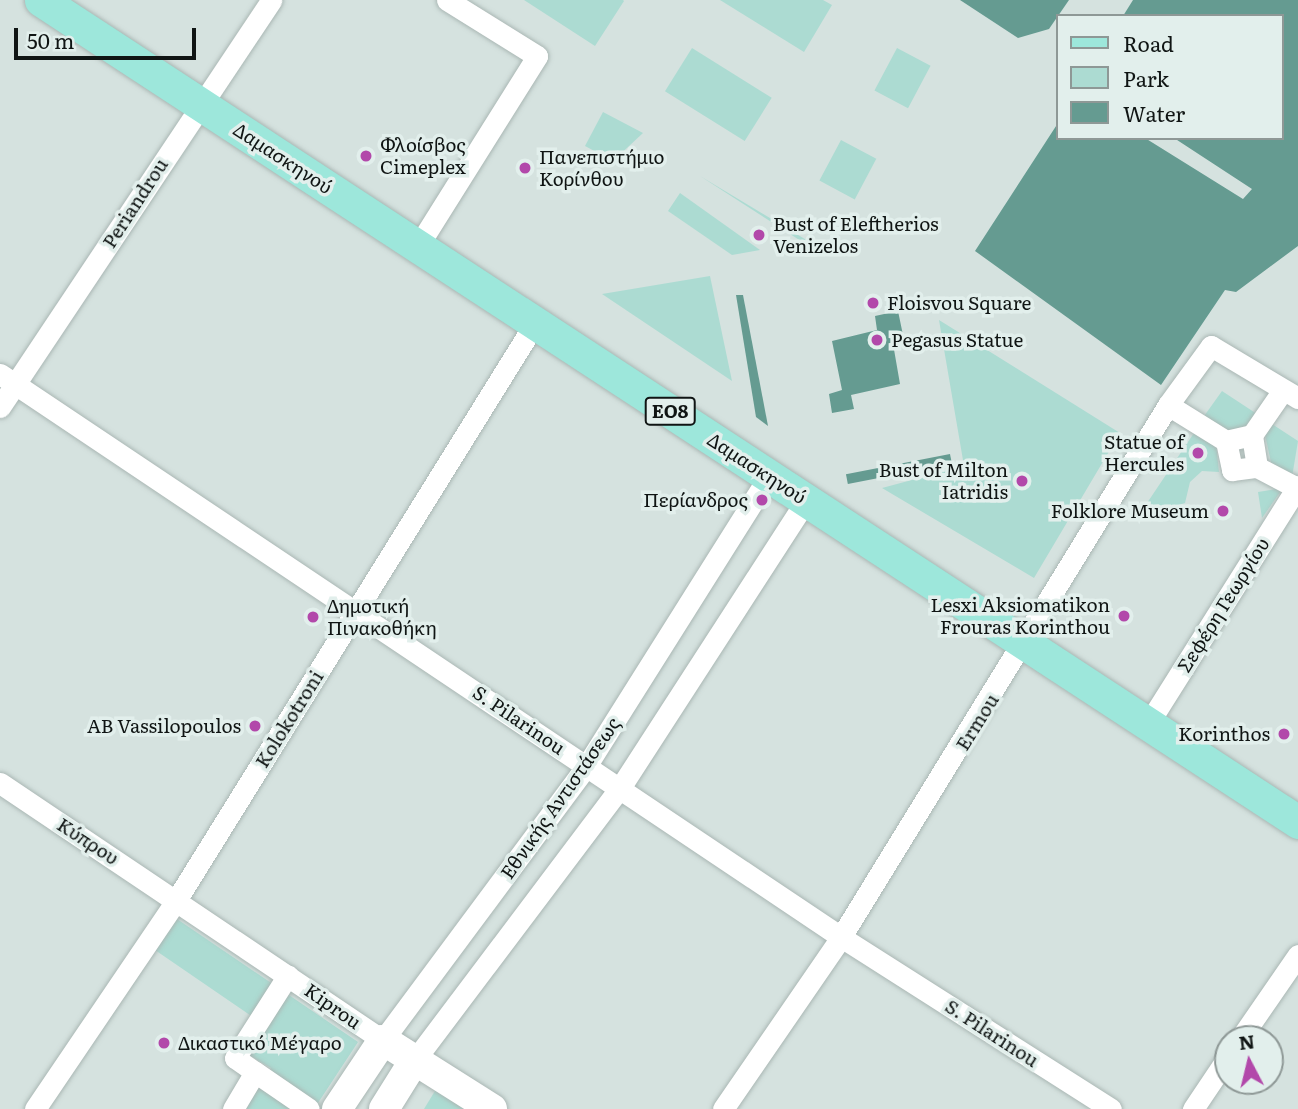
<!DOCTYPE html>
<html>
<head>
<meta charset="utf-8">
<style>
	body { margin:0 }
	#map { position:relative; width:1298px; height:1109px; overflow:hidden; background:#d5e2df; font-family:Literata,serif }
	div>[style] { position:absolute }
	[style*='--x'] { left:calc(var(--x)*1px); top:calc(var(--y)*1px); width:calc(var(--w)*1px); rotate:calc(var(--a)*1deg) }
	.green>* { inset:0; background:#acdbd2; transform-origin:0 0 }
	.water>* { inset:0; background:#659b91; transform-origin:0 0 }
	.roads { filter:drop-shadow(0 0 2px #aab7b4) drop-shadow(0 0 2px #aab7b4) }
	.street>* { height:21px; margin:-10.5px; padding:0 10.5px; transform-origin:10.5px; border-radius:10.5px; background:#fff }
	.secondary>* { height:30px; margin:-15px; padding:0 15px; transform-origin:15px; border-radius:15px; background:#fff }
	.primary>* { height:33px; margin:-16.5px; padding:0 16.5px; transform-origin:16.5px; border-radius:16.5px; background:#9de7db }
	.dots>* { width:19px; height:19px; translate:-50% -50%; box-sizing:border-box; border:4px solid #e2efec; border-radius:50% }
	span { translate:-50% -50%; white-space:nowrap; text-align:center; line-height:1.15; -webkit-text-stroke:7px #e2efec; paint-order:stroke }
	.shield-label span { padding:2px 5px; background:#e2efec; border:2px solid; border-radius:5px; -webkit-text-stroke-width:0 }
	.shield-label { font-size:18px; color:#101514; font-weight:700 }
	.poi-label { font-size:19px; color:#101514 }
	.left { translate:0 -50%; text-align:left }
	.right { translate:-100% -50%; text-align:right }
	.street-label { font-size:19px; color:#101514 }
	.legend { position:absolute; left:1056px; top:14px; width:228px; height:126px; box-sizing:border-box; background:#e2efec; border:2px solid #8e9896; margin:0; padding:9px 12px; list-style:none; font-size:21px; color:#101514 }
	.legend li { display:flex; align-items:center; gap:14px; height:35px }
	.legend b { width:35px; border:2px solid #8e9896 }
	.north { position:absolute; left:1214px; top:1025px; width:70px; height:70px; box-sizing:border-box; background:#e2efec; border:2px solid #8e9896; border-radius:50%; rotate:353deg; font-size:19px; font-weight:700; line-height:28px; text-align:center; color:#101514 }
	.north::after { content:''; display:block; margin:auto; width:24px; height:32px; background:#b248aa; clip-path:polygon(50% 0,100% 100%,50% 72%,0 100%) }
	.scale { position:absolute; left:14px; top:28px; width:182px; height:32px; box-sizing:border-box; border:4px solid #101514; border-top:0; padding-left:9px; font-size:21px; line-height:24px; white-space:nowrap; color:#101514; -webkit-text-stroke:5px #e2efec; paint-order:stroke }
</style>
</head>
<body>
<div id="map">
	<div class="green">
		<div style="clip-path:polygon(524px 0,623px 0,624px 1px,595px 46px)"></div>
		<div style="clip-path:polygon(720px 0,823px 0,832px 5px,804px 52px)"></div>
		<div style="left:692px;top:48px;width:94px;height:51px;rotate:32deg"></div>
		<div style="left:897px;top:48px;width:38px;height:48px;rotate:28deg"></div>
		<div style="clip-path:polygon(603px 112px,643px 133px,613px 161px,585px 146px)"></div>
		<div style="left:841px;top:140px;width:40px;height:46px;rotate:28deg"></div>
		<div style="clip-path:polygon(700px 176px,828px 253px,818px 252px)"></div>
		<div style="clip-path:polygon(680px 193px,760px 250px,732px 255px,668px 211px)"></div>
		<div style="clip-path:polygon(710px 276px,732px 381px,602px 294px)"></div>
		<div style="clip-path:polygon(939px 320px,1120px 433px,1034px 578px,882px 488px,964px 466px)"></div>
		<div style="clip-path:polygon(1222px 391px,1260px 416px,1253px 427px,1223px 432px,1202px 419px)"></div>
		<div style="clip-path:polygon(1272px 424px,1298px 441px,1292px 477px,1272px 467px,1265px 435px)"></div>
		<div style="clip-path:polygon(1196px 430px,1216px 444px,1219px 472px,1202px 471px,1190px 482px,1185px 503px,1149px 514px,1143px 509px)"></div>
		<div style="clip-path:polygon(1283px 488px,1262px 518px,1258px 492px)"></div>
		<div style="clip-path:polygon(177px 919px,358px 1042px,314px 1109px,244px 1109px,271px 1068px,244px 1052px,263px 1024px,155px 950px)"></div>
		<div style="clip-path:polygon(438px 1086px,473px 1109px,424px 1109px)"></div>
	</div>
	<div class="water">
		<div style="clip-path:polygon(960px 0,1069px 0,1049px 29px,1018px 38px)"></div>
		<div style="clip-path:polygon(1133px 0,1298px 0,1298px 246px,1236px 292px,1225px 290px,1161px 385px,975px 251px,1058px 123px,1058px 138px,1145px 138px,1243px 199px,1252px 189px,1174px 138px,1282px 138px,1282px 16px,1123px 16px)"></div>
		<div style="clip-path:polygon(736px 295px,743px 295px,768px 426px,756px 417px)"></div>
		<div style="clip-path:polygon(898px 311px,903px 335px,892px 338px,900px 384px,851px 395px,854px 409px,832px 413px,829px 394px,842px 390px,832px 341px,877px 330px,875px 316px)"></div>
		<div style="left:950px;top:454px;width:10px;height:106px;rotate:79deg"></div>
	</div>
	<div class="roads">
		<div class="street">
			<div style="--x:418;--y:246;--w:224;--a:-57.9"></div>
			<div style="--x:537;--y:56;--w:106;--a:-148.1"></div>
			<div style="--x:0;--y:374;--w:1012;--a:33.8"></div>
			<div style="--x:841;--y:937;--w:320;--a:32.5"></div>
			<div style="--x:1168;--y:405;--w:68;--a:31.8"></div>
			<div style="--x:0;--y:407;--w:489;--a:-56.3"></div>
			<div style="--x:1252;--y:435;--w:55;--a:-55.4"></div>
			<div style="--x:1257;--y:467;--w:32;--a:-99"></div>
			<div style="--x:1252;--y:435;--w:27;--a:167"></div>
			<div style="--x:1226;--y:441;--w:30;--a:78"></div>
			<div style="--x:1232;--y:470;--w:25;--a:-7"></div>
			<div style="--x:1257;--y:467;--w:45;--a:27.7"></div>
			<div style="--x:1148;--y:724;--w:281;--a:-57.8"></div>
			<div style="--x:0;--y:783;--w:461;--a:33.9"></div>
			<div style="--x:383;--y:1040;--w:342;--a:-53.4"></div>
			<div style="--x:587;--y:765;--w:342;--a:-57.8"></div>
			<div style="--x:1240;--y:1039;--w:102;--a:-55.4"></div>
			<div style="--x:414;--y:1061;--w:342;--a:-53"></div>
			<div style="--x:620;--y:788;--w:343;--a:-57.1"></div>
			<div style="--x:255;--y:1072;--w:65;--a:34.4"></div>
			<div style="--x:35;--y:1109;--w:254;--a:-55.9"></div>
			<div style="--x:177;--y:899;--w:678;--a:-58.14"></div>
			<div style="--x:233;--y:1109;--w:43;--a:-59.3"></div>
			<div style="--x:255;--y:1072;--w:24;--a:-145"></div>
			<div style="--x:235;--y:1058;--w:98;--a:-57.4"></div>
			<div style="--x:723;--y:1109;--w:209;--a:-55.5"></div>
			<div style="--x:841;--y:937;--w:624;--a:-58.42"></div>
			<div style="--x:1168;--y:405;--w:73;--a:-53.9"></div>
			<div style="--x:1211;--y:346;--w:101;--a:30.9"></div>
			<div style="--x:1193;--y:1109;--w:63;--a:-56.1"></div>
		</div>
		<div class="secondary">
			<div style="--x:337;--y:1109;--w:83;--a:-56.3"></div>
			<div style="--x:383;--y:1040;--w:129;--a:32.3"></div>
			<div style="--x:384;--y:1109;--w:57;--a:-58"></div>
		</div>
		<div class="primary">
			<div style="--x:41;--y:0;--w:1502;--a:33.18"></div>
		</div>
	</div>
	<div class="dots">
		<div style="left:366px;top:156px;background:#b248aa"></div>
		<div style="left:525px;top:168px;background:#b248aa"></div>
		<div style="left:759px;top:235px;background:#b248aa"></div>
		<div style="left:873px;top:303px;background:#b248aa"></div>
		<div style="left:877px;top:340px;background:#b248aa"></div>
		<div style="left:1198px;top:453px;background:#b248aa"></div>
		<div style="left:1022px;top:481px;background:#b248aa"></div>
		<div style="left:762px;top:500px;background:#b248aa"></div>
		<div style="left:1223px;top:511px;background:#b248aa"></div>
		<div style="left:1124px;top:616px;background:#b248aa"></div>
		<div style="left:313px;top:617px;background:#b248aa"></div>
		<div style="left:255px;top:726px;background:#b248aa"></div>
		<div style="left:1284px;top:734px;background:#b248aa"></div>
		<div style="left:164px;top:1043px;background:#b248aa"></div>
	</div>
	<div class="shield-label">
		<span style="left:670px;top:411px">ΕΟ8</span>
	</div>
	<div class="poi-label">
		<span class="left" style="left:380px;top:156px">Φλοίσβος<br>Cimeplex</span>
		<span class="left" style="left:539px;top:168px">Πανεπιστήμιο<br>Κορίνθου</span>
		<span class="left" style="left:773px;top:235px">Bust of Eleftherios<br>Venizelos</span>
		<span class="left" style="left:887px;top:303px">Floisvou Square</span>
		<span class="left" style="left:891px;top:340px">Pegasus Statue</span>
		<span class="right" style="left:1184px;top:453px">Statue of<br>Hercules</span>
		<span class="right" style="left:1008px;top:481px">Bust of Milton<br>Iatridis</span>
		<span class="right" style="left:748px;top:500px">Περίανδρος</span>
		<span class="right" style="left:1209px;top:511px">Folklore Museum</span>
		<span class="right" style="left:1110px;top:616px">Lesxi Aksiomatikon<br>Frouras Korinthou</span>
		<span class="left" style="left:327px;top:617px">Δημοτική<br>Πινακοθήκη</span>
		<span class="right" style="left:241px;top:726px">AB Vassilopoulos</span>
		<span class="right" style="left:1270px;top:734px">Korinthos</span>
		<span class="left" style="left:178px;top:1043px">Δικαστικό Μέγαρο</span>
	</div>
	<div class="street-label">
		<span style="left:283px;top:158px;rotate:33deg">Δαμασκηνού</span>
		<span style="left:135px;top:203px;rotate:-57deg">Periandrou</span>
		<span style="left:757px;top:468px;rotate:33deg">Δαμασκηνού</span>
		<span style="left:1223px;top:605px;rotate:-58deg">Σεφέρη Γεωργίου</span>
		<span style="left:289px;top:719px;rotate:-58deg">Kolokotroni</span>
		<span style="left:519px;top:720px;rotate:34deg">S. Pilarinou</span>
		<span style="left:977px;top:722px;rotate:-58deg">Ermou</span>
		<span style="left:560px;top:798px;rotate:-55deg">Εθνικής Αντιστάσεως</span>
		<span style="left:88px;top:841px;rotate:33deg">Κύπρου</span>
		<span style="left:333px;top:1006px;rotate:35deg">Kiprou</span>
		<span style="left:992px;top:1033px;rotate:33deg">S. Pilarinou</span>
	</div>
	<ul class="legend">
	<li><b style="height:9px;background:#9de7db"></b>Road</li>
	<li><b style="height:19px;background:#acdbd2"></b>Park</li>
	<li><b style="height:19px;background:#659b91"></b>Water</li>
	</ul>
	<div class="north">N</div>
	<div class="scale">50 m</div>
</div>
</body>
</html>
